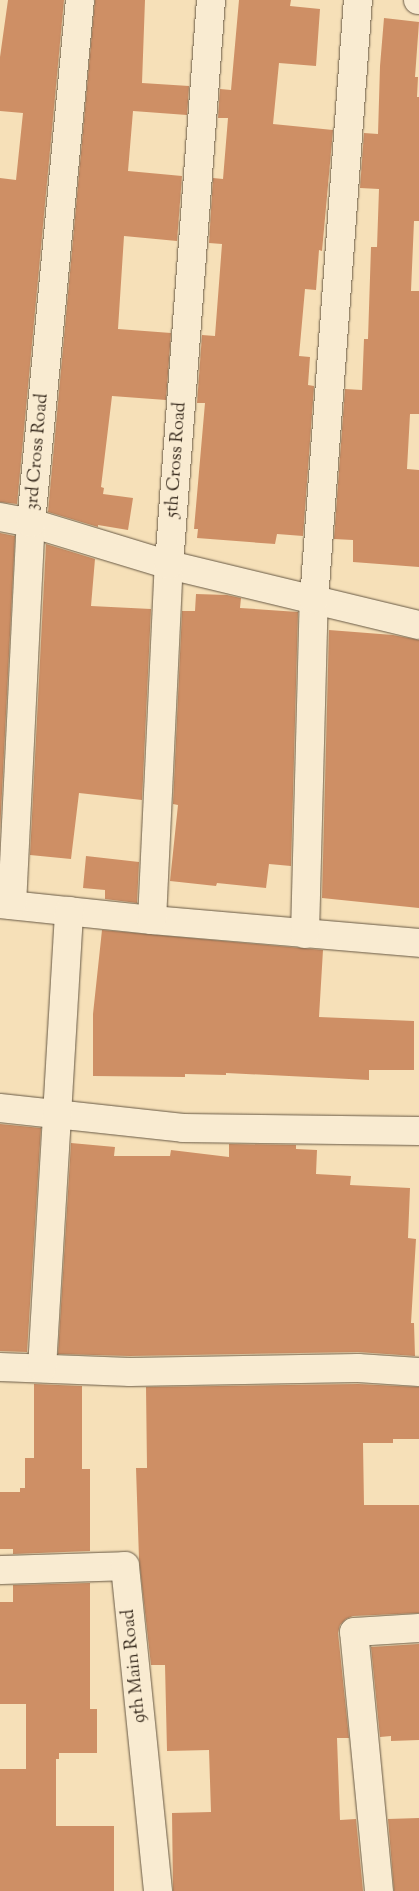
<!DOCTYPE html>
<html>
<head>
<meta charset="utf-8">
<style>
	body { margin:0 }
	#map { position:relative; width:419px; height:1891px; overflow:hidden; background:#f6e0b8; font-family:"Sorts Mill Goudy",serif }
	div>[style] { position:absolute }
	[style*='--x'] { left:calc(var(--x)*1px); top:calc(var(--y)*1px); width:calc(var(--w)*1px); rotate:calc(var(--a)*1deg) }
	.building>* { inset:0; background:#ce8f65 }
	.roads { filter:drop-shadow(0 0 1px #685945) drop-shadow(0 0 1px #685945) }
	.street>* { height:28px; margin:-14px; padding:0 14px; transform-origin:14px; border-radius:14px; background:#f9ebd1 }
	.secondary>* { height:28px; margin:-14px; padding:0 14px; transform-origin:14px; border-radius:14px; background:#f9ebd1 }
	span { translate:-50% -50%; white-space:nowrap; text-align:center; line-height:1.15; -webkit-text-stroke:4px #f9ebd1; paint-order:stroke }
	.street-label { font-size:18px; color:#392c1f }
</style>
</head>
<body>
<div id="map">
	<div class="building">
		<div style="clip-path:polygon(8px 0,64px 0,17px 504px,0 502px,0 178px,16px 180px,23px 113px,0 111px,0 57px)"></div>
		<div style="clip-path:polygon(95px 0,145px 0,142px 83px,189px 86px,187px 115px,133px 111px,128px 171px,182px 176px,177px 241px,124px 236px,118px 329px,171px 333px,166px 400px,112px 396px,101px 487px,104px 488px,103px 494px,133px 498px,128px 530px,98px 525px,98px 527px,48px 512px)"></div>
		<div style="clip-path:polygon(239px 0,291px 0,290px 6px,320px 9px,316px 66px,279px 63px,273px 124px,333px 130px,322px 251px,319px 250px,316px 290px,305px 289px,299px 356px,310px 357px,308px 385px,314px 386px,303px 536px,277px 534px,275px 544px,197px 538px,198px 529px,194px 529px,205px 403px,197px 403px,202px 335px,215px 336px,222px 244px,209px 243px,213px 178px,223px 179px,228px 118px,218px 118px,220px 89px,231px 90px)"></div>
		<div style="clip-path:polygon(384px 18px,419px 22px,415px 77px,418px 77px,417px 97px,419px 97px,419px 221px,414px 221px,411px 291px,419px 291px,419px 414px,410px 414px,407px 469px,419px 470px,419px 567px,353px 562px,353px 540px,334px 539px,345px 389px,362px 390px,364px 339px,368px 339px,371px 247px,377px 247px,379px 189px,360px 188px,364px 133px,378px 134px,380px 66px)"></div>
		<div style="clip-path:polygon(0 533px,15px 536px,0 832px)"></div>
		<div style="clip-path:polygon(46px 544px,95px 559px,91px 606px,151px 609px,142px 800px,79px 793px,71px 859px,30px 855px)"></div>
		<div style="clip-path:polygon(196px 594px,227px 595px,241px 598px,240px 608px,298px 612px,291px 866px,269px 864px,266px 888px,217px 883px,216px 886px,170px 881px,178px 805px,173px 804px,182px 611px,195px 611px)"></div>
		<div style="clip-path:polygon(329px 630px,393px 635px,419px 640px,419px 908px,322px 898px)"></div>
		<div style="clip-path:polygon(86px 856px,139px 862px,137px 903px,105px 899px,105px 890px,83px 888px)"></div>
		<div style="clip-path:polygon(102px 930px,323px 950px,319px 1017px,414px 1021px,414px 1070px,369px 1070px,369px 1080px,226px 1073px,226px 1075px,185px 1074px,185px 1077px,93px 1076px,93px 1014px)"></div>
		<div style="clip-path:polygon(0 1124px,41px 1128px,27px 1352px,0 1351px)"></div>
		<div style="clip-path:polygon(71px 1143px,115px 1147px,114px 1156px,170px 1156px,171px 1150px,229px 1157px,229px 1144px,296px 1145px,296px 1149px,317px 1150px,316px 1174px,351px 1176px,350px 1185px,410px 1188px,408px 1238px,416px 1239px,411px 1323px,414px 1323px,415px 1356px,358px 1352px,130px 1356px,58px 1354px)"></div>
		<div style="clip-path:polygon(34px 1384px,82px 1386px,82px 1469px,90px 1469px,90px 1551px,13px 1554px,13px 1549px,0 1549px,0 1492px,20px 1492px,20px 1488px,25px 1488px,25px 1458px,34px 1458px)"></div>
		<div style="clip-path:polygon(358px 1384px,419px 1387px,419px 1439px,393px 1439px,393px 1443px,363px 1443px,364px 1505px,419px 1505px,419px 1613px,353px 1616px,346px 1619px,340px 1625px,338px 1633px,349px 1738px,337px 1738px,340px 1820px,356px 1819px,363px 1891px,173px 1891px,172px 1813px,211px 1812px,209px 1750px,167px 1751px,165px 1665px,151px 1665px,139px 1559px,136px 1468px,147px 1468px,146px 1387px)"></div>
		<div style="clip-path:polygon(90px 1583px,90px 1709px,97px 1709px,97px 1753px,59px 1753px,59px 1759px,56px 1759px,56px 1826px,114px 1826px,114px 1891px,0 1891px,0 1769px,26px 1769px,26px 1704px,0 1704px,0 1602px,13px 1602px,13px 1585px)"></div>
		<div style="clip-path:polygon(419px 1644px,419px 1740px,391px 1741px,391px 1736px,380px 1737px,371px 1647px)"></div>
		<div style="clip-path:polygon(419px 1818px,419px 1891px,394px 1891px,388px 1819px)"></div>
	</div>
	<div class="roads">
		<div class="street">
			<div style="--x:0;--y:517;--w:32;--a:11"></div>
			<div style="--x:31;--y:523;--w:144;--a:16.9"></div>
			<div style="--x:169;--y:565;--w:257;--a:13.5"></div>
			<div style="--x:0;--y:904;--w:153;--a:6"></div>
			<div style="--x:152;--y:920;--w:268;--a:4.9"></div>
			<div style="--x:12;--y:905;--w:382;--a:-87.2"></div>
			<div style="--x:31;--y:523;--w:525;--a:-84.65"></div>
			<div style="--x:152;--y:920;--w:355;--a:-87.3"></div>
			<div style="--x:169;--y:565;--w:567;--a:-85.75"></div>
			<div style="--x:305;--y:934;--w:334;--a:-88.5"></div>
			<div style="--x:314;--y:600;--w:602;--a:-85.81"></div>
			<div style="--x:0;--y:1108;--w:184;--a:6.2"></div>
			<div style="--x:183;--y:1128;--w:236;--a:0.7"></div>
			<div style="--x:0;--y:1367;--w:130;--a:2.2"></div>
			<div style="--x:130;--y:1372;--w:228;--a:-1"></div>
			<div style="--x:358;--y:1368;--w:61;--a:3.8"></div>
			<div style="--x:42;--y:1368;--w:458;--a:-86.6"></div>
			<div style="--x:0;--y:1570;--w:125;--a:-1.8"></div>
			<div style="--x:125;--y:1566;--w:327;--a:84.2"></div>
			<div style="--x:379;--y:1891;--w:260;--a:-95.5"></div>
			<div style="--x:354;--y:1632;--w:65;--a:-3.5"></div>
		</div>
		<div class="secondary">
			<div style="--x:418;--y:0;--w:1;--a:0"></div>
		</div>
	</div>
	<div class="street-label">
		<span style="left:38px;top:452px;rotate:-85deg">3rd Cross Road</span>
		<span style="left:177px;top:460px;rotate:-86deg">5th Cross Road</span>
		<span style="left:135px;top:1666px;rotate:-96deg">9th Main Road</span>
	</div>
</div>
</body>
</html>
